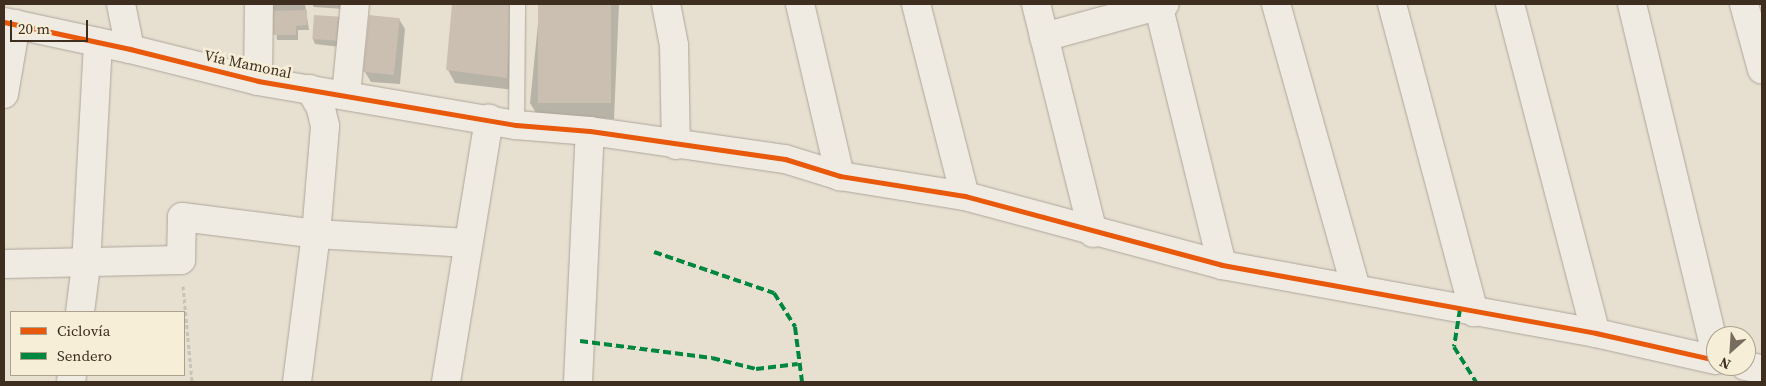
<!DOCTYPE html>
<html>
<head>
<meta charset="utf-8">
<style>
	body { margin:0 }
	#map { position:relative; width:1766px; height:386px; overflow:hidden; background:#e7e0d1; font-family:"Source Serif 4",serif }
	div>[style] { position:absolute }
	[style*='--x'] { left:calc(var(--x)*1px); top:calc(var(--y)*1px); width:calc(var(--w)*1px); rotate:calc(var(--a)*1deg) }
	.shadow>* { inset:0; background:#0003 }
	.building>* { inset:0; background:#cbbfb2; transform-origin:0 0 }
	.path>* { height:3px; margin-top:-1.5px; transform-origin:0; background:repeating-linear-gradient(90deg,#c8c2b9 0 4px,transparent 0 6.5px) }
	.roads { filter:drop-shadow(0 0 1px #ada599) drop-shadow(0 0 1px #ada599) }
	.service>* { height:15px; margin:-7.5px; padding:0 7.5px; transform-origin:7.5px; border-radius:7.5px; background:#efebe3 }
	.minor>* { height:28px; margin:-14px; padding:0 14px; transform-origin:14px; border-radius:14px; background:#efebe3 }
	.quiet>* { height:4px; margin-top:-2px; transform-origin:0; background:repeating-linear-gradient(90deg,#00873e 0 8px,transparent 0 12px) }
	.cycleway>* { height:5px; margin:-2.5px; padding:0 2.5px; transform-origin:2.5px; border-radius:2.5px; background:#e8590c }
	span { translate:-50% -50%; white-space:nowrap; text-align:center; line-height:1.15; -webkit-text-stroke:5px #f7eed8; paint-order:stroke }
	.street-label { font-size:15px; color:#3d2e20 }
	.frame { position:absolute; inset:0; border:5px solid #3d2e20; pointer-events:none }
	.legend { position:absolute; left:10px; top:311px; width:175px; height:65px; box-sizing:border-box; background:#f7eed8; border:1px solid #ada18e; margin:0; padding:6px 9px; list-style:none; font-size:15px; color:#3d2e20 }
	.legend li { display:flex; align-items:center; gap:10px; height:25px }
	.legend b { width:25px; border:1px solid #ada18e }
	.north { position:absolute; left:1706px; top:326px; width:50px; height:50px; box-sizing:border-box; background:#f7eed8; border:1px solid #ada18e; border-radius:50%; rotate:206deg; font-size:14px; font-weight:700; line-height:20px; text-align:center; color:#3d2e20 }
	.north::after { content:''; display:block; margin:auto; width:18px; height:22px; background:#786c5e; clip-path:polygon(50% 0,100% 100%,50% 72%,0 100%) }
	.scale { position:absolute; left:10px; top:20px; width:78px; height:22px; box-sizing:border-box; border:2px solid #3d2e20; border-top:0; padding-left:6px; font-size:15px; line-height:18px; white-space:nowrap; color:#3d2e20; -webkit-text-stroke:4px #f7eed8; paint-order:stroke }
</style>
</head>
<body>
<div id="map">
	<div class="shadow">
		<div style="clip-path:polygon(270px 4px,305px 4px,309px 30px,298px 30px,298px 40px,277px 40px,274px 11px)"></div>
		<div style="clip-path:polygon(312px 4px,344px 4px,343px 9px,314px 7px)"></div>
		<div style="clip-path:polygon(453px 4px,518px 4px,514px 90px,455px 83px,448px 70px)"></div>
		<div style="clip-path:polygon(540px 4px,619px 4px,614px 119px,538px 116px,530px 103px)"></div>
		<div style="clip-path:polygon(315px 16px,339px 19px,342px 24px,340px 47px,315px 44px,313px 39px)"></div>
		<div style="clip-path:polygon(399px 19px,405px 29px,400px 84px,371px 82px,365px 72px)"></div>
	</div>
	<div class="building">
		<div style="clip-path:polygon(452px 4px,511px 4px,507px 78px,446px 70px)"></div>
		<div style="left:538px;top:4px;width:73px;height:99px"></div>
		<div style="clip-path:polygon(307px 10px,307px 25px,296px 26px,296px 35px,273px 35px,272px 11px)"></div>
		<div style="left:314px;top:15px;width:26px;height:24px;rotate:4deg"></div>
		<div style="left:369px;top:15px;width:31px;height:57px;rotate:6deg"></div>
	</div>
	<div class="path">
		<div style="--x:183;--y:286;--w:96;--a:84.6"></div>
	</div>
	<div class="roads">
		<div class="service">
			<div style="--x:516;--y:125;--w:121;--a:-89.5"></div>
		</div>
		<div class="minor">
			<div style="--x:121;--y:4;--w:46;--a:78.7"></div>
			<div style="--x:666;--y:4;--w:42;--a:79"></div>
			<div style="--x:674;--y:45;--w:100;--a:88.9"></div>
			<div style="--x:800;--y:4;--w:177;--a:76.9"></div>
			<div style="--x:916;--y:4;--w:198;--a:75.7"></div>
			<div style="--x:1036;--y:4;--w:236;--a:76"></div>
			<div style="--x:1158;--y:4;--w:269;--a:76.2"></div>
			<div style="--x:1276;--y:4;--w:295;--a:74.3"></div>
			<div style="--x:1392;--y:4;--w:319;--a:75.1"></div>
			<div style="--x:1510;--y:4;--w:340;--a:75.4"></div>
			<div style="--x:1632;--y:4;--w:359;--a:76.5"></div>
			<div style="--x:1744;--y:4;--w:68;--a:74.7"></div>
			<div style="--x:4;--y:22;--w:129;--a:12.1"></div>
			<div style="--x:130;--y:49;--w:132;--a:14"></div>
			<div style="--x:258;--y:81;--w:262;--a:9.7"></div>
			<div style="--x:516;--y:125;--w:74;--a:4.6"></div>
			<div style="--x:590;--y:131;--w:197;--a:8.2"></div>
			<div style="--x:785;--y:159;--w:58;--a:17.2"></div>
			<div style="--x:840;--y:176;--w:127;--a:9.1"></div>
			<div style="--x:965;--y:196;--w:266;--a:15"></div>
			<div style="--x:1222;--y:265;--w:380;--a:10.3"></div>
			<div style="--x:1596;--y:333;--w:123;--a:12.7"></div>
			<div style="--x:1044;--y:37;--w:125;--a:-15.3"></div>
			<div style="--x:258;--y:81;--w:77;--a:-89.3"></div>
			<div style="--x:4;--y:94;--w:71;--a:-80.3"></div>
			<div style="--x:346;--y:95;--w:91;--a:-84.4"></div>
			<div style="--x:4;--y:264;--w:177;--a:-1.3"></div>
			<div style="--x:181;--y:260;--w:43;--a:-88.7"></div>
			<div style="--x:182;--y:217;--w:135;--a:7.2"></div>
			<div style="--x:316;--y:234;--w:152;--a:3.4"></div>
			<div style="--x:80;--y:312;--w:47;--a:-82.7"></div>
			<div style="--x:86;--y:265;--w:223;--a:-86.9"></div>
			<div style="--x:1745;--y:366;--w:17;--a:10"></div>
			<div style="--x:71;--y:382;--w:7;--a:-82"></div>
			<div style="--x:297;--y:382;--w:149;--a:-82.7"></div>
			<div style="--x:316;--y:234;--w:108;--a:-85.2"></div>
			<div style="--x:325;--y:126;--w:18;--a:-103"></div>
			<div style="--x:321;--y:108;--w:22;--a:-120"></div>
			<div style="--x:446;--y:382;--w:267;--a:-80.7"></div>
			<div style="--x:578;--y:382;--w:251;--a:-87.3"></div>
		</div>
	</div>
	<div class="quiet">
		<div style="--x:654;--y:252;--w:127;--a:18.9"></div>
		<div style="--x:774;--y:293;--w:40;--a:58"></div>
		<div style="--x:795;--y:327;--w:55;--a:82.7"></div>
		<div style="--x:1460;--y:309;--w:38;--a:99"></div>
		<div style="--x:1454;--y:347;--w:41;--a:57.8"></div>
		<div style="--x:580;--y:341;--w:133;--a:7.3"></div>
		<div style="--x:712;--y:358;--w:45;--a:14"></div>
		<div style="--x:756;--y:369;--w:42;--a:-6.8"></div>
	</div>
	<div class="cycleway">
		<div style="--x:4;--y:22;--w:129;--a:12.1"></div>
		<div style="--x:130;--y:49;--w:132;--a:14"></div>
		<div style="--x:258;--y:81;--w:262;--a:9.7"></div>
		<div style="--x:516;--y:125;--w:74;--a:4.6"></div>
		<div style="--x:590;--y:131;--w:197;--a:8.2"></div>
		<div style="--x:785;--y:159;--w:58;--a:17.2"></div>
		<div style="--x:840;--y:176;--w:127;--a:9.1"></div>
		<div style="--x:965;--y:196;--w:266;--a:15"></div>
		<div style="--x:1222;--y:265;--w:380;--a:10.3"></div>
		<div style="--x:1596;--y:333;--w:123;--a:12.7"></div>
	</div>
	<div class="street-label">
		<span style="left:248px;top:64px;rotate:12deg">Vía Mamonal</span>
	</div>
	<div class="frame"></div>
	<ul class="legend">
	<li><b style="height:6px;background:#e8590c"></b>Ciclovía</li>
	<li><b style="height:6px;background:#00873e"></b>Sendero</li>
	</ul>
	<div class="north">N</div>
	<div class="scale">20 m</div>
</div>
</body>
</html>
